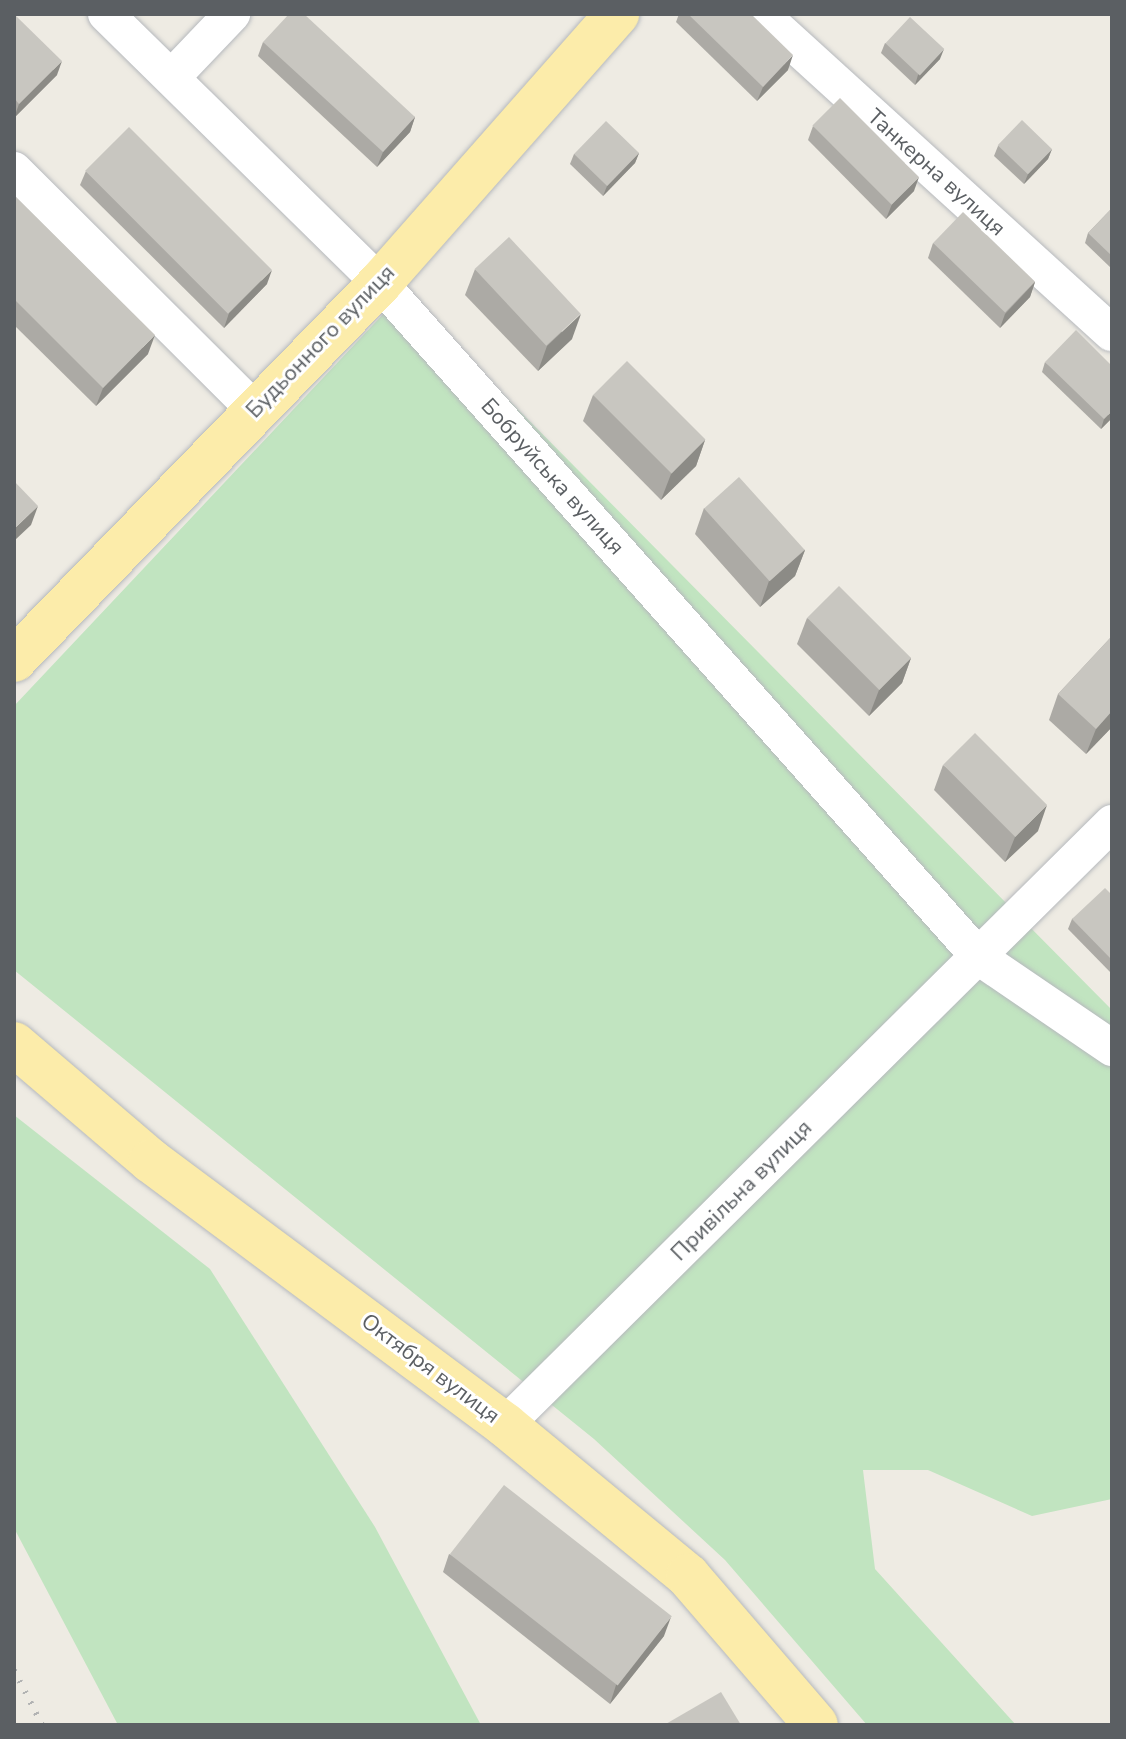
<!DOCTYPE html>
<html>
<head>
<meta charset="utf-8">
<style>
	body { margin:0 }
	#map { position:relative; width:1126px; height:1739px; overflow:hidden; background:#eeebe3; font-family:"Nunito Sans",sans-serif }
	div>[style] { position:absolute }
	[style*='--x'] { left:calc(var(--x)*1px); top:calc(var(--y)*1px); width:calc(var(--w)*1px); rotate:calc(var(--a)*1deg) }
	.green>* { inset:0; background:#c1e4c0 }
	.roads { filter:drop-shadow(0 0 2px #b6b9bd) drop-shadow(0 0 2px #b6b9bd) }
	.minor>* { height:36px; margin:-18px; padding:0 18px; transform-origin:18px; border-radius:18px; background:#fff }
	.major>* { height:44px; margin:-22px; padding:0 22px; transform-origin:22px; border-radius:22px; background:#fcecaa }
	.rail>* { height:6px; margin-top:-3px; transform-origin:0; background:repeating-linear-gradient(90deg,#b2b3b3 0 2px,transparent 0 12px) }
	.wall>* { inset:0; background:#acaaa5 }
	.shaded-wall>* { inset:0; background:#8c8b86 }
	.building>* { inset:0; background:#c8c6c0; transform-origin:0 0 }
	span { translate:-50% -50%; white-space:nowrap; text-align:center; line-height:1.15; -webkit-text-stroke:6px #fff; paint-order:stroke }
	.street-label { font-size:22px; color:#5b5f63 }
	.frame { position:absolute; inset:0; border:16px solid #5b5f63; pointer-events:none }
</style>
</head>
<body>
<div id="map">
	<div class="green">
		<div style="clip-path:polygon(403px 293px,1112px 1010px,1112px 1499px,1032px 1516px,928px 1470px,863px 1470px,875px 1569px,1016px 1725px,867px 1725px,725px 1560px,594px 1439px,14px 970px,14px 706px)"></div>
		<div style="clip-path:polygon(14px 1115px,210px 1269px,375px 1527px,481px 1725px,118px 1725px,14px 1528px)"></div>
	</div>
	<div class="roads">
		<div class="minor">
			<div style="--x:106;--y:14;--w:384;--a:44.5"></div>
			<div style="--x:380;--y:283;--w:903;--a:48.37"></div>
			<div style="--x:980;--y:958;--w:160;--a:34.3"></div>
			<div style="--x:761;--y:14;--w:474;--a:42.3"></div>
			<div style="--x:173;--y:76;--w:86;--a:-46.4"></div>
			<div style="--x:14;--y:170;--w:340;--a:44.9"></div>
			<div style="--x:505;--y:1425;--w:855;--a:-44.76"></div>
		</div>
		<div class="major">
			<div style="--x:14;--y:660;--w:525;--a:-45.85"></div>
			<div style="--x:380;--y:283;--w:359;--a:-48.6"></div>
			<div style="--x:14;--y:1044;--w:180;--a:40.5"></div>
			<div style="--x:151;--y:1161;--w:442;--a:36.7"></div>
			<div style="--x:505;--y:1425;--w:237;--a:39.5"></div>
			<div style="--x:688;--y:1576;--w:196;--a:49.3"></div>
		</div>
	</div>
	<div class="rail">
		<div style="--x:14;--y:1670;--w:62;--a:63"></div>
	</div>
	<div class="wall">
		<div style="clip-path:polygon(14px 14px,57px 75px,14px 118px)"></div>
		<div style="clip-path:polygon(679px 14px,751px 14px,788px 70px,757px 101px,676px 22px)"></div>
		<div style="clip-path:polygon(263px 42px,415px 117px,410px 132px,377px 167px,258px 56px)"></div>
		<div style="clip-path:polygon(885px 43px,940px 59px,915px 85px,881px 53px)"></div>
		<div style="clip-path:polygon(813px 126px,914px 191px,886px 219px,808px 140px)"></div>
		<div style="clip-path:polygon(998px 146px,1052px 149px,1048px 159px,1024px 184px,994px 156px)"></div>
		<div style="clip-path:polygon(639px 153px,635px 163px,603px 196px,570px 164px,574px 154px)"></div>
		<div style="clip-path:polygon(86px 171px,267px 284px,224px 328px,80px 185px)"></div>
		<div style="clip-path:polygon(14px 195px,148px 354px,96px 406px,14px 325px)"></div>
		<div style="clip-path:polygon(1112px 208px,1112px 269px,1085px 243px,1088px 233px)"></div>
		<div style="clip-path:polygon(933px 243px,1035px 282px,1030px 297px,1000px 328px,928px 258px)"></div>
		<div style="clip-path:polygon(475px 269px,572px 339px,538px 371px,465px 295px)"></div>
		<div style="clip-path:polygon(1045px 362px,1112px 418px,1101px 429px,1042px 372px)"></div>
		<div style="clip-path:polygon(593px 395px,705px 440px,696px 466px,661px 500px,583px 421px)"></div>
		<div style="clip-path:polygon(704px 508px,805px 550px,795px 576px,760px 607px,695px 534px)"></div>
		<div style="clip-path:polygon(807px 618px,911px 658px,902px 683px,869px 716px,797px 644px)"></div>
		<div style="clip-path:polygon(1112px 636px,1112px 727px,1086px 754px,1049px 720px,1058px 694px)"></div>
		<div style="clip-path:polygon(943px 765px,1038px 831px,1005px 862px,934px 790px)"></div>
		<div style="clip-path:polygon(1112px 895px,1112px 974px,1068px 929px,1072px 919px)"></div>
		<div style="clip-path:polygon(449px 1554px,664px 1636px,610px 1704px,443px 1572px)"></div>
	</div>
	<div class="shaded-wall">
		<div style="clip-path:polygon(944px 49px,940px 59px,915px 85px,918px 75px)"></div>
		<div style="clip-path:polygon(793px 55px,788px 70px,757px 101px,763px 87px)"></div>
		<div style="clip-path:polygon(62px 61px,57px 75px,14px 118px,19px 104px)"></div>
		<div style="clip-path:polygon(415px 117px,410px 132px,377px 167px,383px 152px)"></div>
		<div style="clip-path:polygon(1052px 149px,1048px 159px,1024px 184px,1028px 174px)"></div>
		<div style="clip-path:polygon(639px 153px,635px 163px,603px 196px,607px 186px)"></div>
		<div style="clip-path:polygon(919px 177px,914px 191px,886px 219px,892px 204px)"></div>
		<div style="clip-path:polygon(272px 270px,267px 284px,224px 328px,229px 313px)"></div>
		<div style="clip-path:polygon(1035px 282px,1030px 297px,1000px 328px,1005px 314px)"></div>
		<div style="clip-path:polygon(581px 314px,572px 339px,538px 371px,547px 346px)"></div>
		<div style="clip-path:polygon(155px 335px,148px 354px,96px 406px,103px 388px)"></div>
		<div style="clip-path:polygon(1112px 411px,1112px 418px,1101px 429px,1104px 419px)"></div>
		<div style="clip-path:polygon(705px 440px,696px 466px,661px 500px,671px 474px)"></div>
		<div style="clip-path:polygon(38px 506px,31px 525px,14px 541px,14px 529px)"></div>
		<div style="clip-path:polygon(805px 550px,795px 576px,760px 607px,769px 581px)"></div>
		<div style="clip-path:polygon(911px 658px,902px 683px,869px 716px,879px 690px)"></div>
		<div style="clip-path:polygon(1112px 711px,1112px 727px,1086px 754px,1096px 729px)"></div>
		<div style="clip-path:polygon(1047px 805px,1038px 831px,1005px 862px,1015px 837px)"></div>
		<div style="clip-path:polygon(671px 1617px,664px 1636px,610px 1704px,616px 1685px)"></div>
	</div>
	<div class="building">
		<div style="clip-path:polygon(14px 14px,62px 61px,19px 104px,14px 98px)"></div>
		<div style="clip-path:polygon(289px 14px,304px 14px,415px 117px,383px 152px,263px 42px)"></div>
		<div style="clip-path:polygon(688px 14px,751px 14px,793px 55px,763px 87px)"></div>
		<div style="left:910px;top:17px;width:47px;height:36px;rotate:43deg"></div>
		<div style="left:840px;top:98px;width:112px;height:39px;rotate:45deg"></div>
		<div style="left:1022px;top:120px;width:42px;height:35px;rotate:44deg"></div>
		<div style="left:606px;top:121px;width:46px;height:46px;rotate:44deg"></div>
		<div style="left:129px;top:127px;width:202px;height:62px;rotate:45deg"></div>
		<div style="clip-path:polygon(14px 195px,155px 335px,103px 388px,14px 299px)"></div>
		<div style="clip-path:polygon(1112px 208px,1112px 256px,1088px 233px)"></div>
		<div style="left:963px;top:212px;width:100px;height:43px;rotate:44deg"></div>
		<div style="left:509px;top:237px;width:105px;height:47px;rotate:47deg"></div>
		<div style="clip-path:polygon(1076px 330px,1112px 366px,1112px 411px,1104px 419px,1045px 362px)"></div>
		<div style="left:627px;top:361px;width:111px;height:48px;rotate:45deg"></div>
		<div style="left:739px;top:477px;width:98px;height:47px;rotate:48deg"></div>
		<div style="clip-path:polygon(14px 481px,38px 506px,14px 529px)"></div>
		<div style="left:839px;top:586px;width:102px;height:45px;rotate:45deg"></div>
		<div style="clip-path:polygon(1112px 636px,1112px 711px,1096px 729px,1058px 694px)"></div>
		<div style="left:975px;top:733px;width:102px;height:45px;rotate:45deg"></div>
		<div style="clip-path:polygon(1105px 888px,1112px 895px,1112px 960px,1072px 919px)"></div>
		<div style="left:504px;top:1485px;width:213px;height:88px;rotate:38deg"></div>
		<div style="clip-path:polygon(721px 1692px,741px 1725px,664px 1725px)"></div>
	</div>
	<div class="street-label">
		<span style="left:936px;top:173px;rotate:42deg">Танкерна вулиця</span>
		<span style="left:321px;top:342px;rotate:-46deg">Будьонного вулиця</span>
		<span style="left:552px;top:477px;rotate:48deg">Бобруйська вулиця</span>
		<span style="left:742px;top:1191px;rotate:-45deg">Привільна вулиця</span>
		<span style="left:430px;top:1369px;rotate:37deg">Октября вулиця</span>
	</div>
	<div class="frame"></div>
</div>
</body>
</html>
